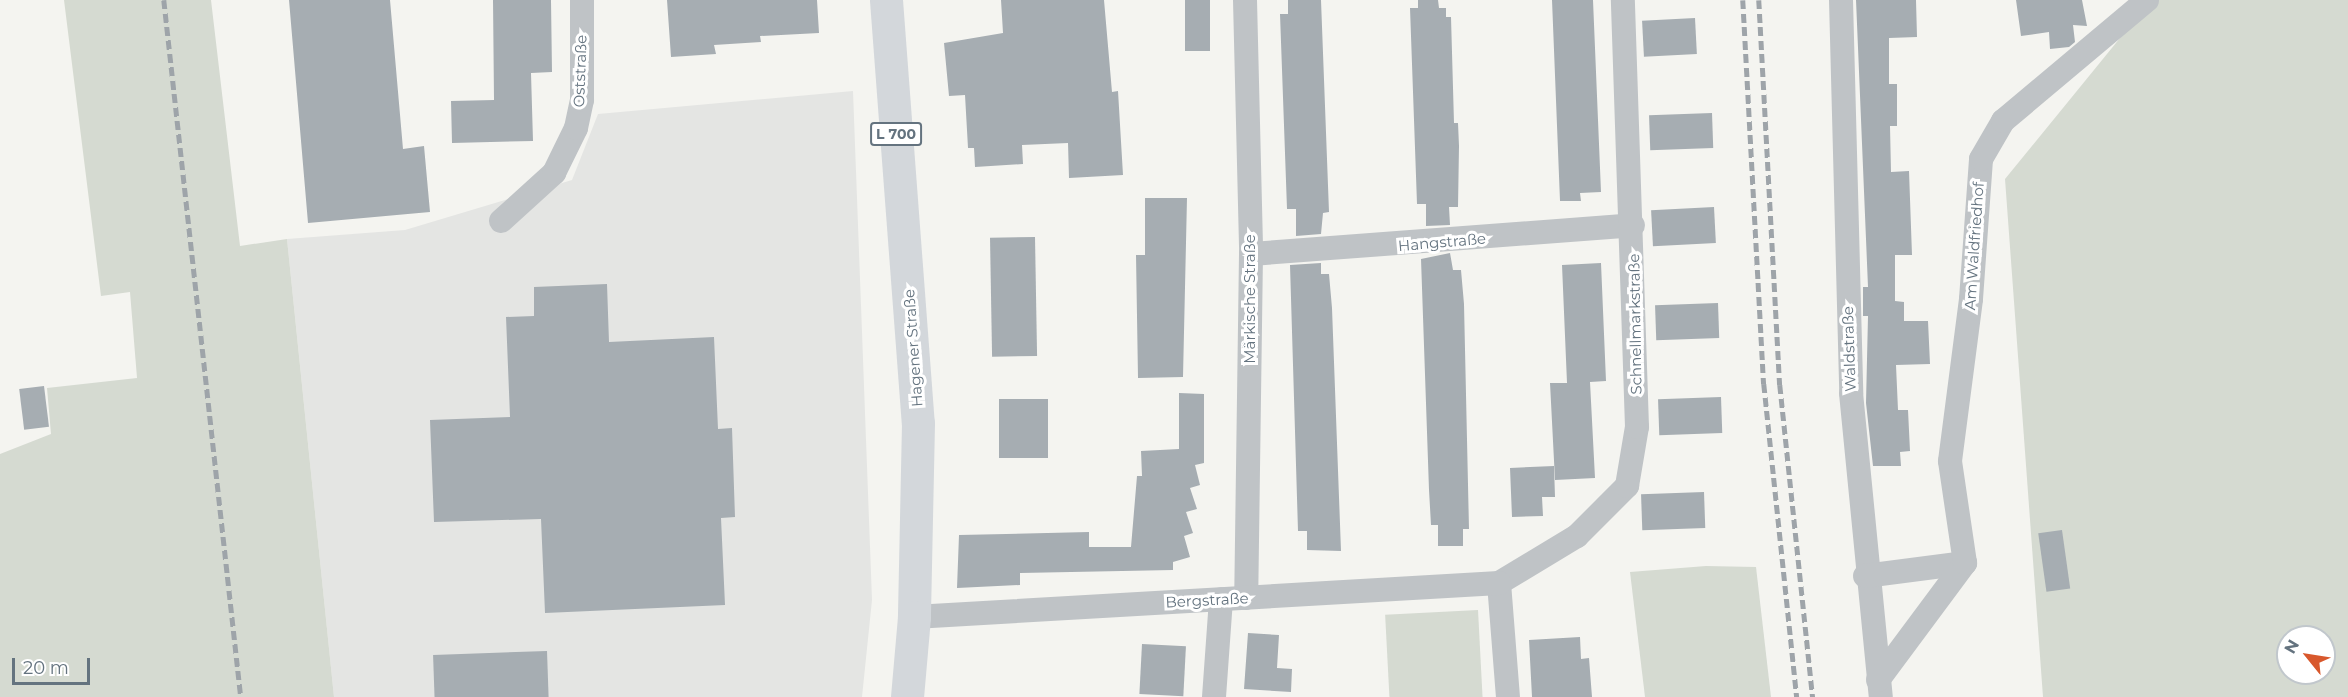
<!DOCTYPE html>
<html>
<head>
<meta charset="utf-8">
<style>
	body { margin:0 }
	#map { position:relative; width:2348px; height:697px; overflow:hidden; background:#f4f4f0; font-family:Montserrat,sans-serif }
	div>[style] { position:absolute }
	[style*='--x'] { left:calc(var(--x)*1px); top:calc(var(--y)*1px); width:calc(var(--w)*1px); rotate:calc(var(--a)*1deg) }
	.built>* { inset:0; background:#e4e5e3 }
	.green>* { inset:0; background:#d5dad1; transform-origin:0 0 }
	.building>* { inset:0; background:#a6adb2; transform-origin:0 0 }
	.street>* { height:24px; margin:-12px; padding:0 12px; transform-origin:12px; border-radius:12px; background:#bfc3c6 }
	.primary>* { height:33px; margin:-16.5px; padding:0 16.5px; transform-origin:16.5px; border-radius:16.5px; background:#d3d7db }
	.rail>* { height:4.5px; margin-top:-2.25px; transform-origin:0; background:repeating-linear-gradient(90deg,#9ea4a9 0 9px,transparent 0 13.5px) }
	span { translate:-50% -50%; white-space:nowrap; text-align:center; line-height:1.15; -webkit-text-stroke:6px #fff; paint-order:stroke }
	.shield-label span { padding:2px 4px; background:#fff; border:2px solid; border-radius:4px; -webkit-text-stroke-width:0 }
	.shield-label { font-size:14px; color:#64737f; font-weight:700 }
	.street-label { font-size:15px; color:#64737f }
	.north { position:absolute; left:2276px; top:625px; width:60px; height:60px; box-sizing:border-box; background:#fff; border:2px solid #c1c7cc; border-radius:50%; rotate:300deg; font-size:16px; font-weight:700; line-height:24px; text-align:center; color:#64737f }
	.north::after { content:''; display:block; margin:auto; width:21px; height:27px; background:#d8582c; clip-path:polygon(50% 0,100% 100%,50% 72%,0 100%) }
	.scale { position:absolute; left:12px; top:658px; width:78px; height:27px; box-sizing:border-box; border:3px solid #64737f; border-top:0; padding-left:8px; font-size:18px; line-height:21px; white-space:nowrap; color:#64737f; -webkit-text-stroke:4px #fff; paint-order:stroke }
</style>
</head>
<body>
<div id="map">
	<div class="built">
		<div style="clip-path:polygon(853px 91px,872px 600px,862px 697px,334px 697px,287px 239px,405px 230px,572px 180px,598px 114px)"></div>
	</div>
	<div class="green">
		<div style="clip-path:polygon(64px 0,211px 0,240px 246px,287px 239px,334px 697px,0 697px,0 454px,51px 434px,47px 388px,137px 378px,130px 292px,101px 296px)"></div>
		<div style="clip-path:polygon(evenodd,2151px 0,2348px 0,2348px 697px,2043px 697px,2005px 179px,2151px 0,2288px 637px,2324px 637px,2324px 673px,2288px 673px,2288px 637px)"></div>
		<div style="clip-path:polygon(1706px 566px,1756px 567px,1771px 697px,1645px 697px,1630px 572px)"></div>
		<div style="left:1478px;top:610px;width:87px;height:93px;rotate:87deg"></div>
	</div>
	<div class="building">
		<div style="clip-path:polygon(289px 0,390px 0,403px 149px,424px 146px,430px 212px,308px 223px)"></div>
		<div style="clip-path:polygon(493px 0,551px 0,552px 72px,531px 73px,533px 141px,452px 143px,451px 101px,494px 100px)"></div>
		<div style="clip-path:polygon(667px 0,817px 0,819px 33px,760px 36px,761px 42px,714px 45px,716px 54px,671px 57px)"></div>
		<div style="clip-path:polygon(1001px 0,1104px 0,1112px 92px,1118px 91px,1123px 175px,1069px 178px,1068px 143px,1022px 145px,1023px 164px,975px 167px,974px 148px,968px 148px,965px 95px,949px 96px,944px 43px,1003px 33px)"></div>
		<div style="left:1185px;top:0;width:25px;height:51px"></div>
		<div style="clip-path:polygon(1288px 0,1321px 0,1329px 212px,1323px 213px,1321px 234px,1296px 236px,1296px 209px,1287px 209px,1280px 14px,1288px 14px)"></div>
		<div style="clip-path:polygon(1418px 0,1438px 0,1439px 8px,1446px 8px,1446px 17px,1451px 17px,1454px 123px,1458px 123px,1459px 146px,1458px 207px,1449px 207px,1450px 225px,1426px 226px,1426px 204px,1417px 204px,1410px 8px,1418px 8px)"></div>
		<div style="clip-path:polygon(1552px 0,1593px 0,1601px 192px,1580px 193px,1581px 201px,1560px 201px)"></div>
		<div style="clip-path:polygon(1856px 0,1916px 0,1917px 37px,1889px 38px,1889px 84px,1897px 84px,1897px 126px,1890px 126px,1891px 172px,1909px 171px,1912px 255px,1895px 255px,1895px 301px,1904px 302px,1904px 321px,1928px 321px,1930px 364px,1896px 365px,1898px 410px,1908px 410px,1910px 451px,1900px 452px,1901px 466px,1873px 466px,1866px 403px,1868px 316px,1863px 316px,1863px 287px,1868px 287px)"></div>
		<div style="clip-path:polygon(2016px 0,2082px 0,2087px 26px,2073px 25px,2075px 42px,2069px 47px,2050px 49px,2049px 32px,2021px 36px)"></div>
		<div style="left:1695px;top:18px;width:36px;height:53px;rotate:87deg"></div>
		<div style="left:1712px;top:113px;width:35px;height:63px;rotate:88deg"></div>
		<div style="clip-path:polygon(1145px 198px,1187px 198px,1183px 377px,1138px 378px,1136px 255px,1145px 255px)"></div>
		<div style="left:1714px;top:207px;width:36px;height:63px;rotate:87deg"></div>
		<div style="left:1035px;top:237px;width:119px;height:45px;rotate:89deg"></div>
		<div style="clip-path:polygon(1450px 253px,1453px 270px,1461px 270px,1464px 304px,1469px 529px,1463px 529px,1463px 546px,1438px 546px,1438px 525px,1431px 525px,1429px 490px,1421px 259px)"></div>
		<div style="clip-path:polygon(1321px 263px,1321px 274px,1329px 274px,1332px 308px,1341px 551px,1307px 550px,1307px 531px,1298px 531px,1290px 265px)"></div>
		<div style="clip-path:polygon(1601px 263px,1606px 381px,1590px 382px,1595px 478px,1555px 480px,1550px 383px,1567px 383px,1562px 265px)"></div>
		<div style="clip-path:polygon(607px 284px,609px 342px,714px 337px,718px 429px,732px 428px,735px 517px,721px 518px,725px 605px,545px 613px,541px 519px,434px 522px,430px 420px,510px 417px,506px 317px,534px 316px,534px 287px)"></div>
		<div style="left:1718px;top:303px;width:35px;height:63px;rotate:88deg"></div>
		<div style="left:44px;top:386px;width:41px;height:25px;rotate:83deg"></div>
		<div style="clip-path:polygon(1179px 393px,1204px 394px,1204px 463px,1195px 465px,1200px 485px,1190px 488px,1197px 509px,1186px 512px,1193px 533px,1184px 536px,1190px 557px,1173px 562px,1173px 570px,1020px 573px,1020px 585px,957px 588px,959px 535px,1089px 532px,1089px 547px,1131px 547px,1137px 476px,1142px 476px,1141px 451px,1179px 449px)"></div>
		<div style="left:1721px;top:397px;width:36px;height:63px;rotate:88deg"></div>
		<div style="left:999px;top:399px;width:49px;height:59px"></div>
		<div style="clip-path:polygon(1554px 466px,1555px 497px,1542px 497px,1543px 516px,1512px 517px,1510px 468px)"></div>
		<div style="left:1704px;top:492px;width:36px;height:63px;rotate:88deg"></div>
		<div style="left:2062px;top:530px;width:59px;height:24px;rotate:82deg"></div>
		<div style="clip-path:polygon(1248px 633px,1279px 635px,1277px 668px,1292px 669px,1291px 692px,1244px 689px)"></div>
		<div style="clip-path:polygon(1580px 637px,1581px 659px,1589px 658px,1592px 697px,1532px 697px,1529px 640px)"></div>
		<div style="left:1142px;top:644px;width:44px;height:50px;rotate:3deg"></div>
		<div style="left:547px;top:651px;width:46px;height:114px;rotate:88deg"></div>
	</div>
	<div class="street">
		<div style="--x:1245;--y:0;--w:254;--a:88.6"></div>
		<div style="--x:1251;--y:254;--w:344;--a:90.8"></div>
		<div style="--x:1841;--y:0;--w:393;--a:88.5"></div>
		<div style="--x:1851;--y:393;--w:305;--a:84.4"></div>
		<div style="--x:501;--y:221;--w:72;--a:-42.2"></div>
		<div style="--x:554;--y:173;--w:50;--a:-63.9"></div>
		<div style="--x:576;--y:128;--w:29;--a:-78"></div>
		<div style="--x:582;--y:100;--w:100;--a:-90"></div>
		<div style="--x:1251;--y:254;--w:383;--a:-4.3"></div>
		<div style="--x:1865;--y:576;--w:101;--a:-7.4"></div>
		<div style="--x:1499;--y:583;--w:91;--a:-31.1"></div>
		<div style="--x:1577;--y:536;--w:71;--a:-45"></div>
		<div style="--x:1627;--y:486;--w:60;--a:-80.4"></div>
		<div style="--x:1637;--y:427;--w:427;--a:-91.9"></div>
		<div style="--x:1499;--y:583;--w:114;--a:85.5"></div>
		<div style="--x:914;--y:617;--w:586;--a:-3.33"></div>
		<div style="--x:1878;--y:680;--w:146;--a:-53.4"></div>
		<div style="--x:1965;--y:563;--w:103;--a:-98.4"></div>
		<div style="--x:1950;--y:461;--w:163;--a:-82.6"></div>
		<div style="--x:1971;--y:299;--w:140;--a:-85.9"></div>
		<div style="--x:1981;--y:159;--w:44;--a:-59.9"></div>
		<div style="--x:2003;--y:121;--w:188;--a:-40"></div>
		<div style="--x:1214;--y:697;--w:98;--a:-85.9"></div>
	</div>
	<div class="primary">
		<div style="--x:886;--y:0;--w:424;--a:85.7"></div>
		<div style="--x:918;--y:423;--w:194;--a:91.2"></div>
		<div style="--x:914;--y:617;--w:80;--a:95"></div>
	</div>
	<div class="rail">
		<div style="--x:164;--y:0;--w:701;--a:83.7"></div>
		<div style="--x:1743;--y:0;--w:385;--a:86.9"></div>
		<div style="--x:1764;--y:384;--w:315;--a:84"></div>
		<div style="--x:1759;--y:0;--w:386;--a:86.9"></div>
		<div style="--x:1780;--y:385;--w:314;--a:84"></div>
	</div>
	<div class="shield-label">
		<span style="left:896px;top:134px">L 700</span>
	</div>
	<div class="street-label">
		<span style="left:580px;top:71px;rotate:-88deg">Oststraße</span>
		<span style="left:1442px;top:242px;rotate:-5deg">Hangstraße</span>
		<span style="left:1974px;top:246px;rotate:-86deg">Am Waldfriedhof</span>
		<span style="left:1250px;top:299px;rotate:-90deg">Märkische Straße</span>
		<span style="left:1635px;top:324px;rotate:-91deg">Schnellmarkstraße</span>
		<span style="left:913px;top:348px;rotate:-94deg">Hagener Straße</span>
		<span style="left:1849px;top:349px;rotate:-92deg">Waldstraße</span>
		<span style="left:1207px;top:600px;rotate:-3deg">Bergstraße</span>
	</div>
	<div class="north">N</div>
	<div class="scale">20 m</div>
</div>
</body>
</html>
